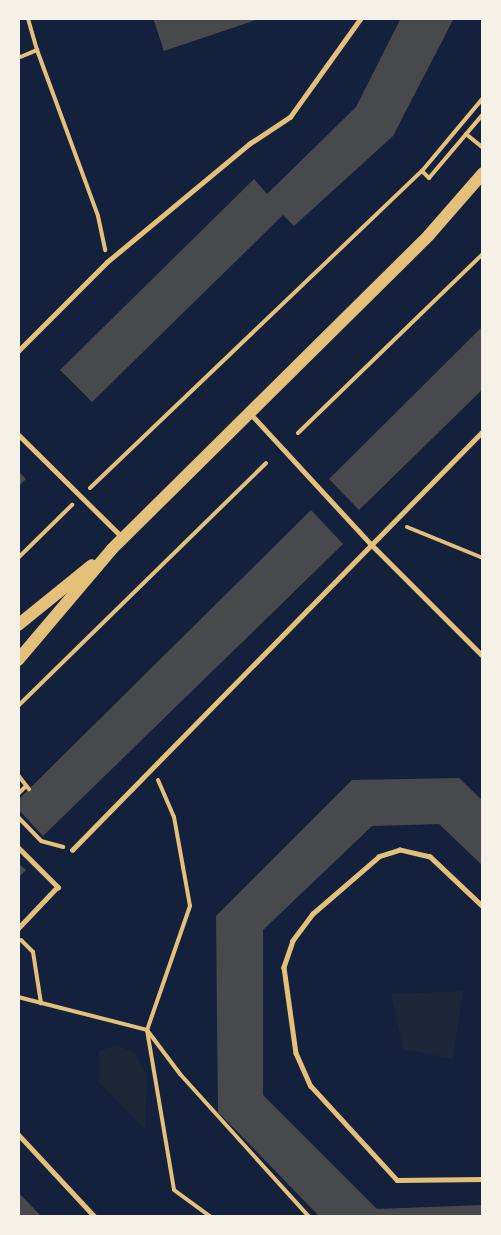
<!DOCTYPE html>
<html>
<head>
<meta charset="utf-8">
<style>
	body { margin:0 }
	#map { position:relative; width:501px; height:1235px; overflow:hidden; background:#14213d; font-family:"IBM Plex Sans",sans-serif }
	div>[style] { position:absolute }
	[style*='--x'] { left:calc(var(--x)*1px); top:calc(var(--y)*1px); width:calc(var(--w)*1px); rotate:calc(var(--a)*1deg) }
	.green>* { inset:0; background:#1d2539 }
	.building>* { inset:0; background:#48494c }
	.path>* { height:4px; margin:-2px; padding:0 2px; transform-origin:2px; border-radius:2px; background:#e5c07b }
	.service>* { height:4.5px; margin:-2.25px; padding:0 2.25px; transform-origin:2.25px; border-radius:2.25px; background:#e5c07b }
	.secondary>* { height:12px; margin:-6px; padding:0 6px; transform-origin:6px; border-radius:6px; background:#e5c07b }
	span { translate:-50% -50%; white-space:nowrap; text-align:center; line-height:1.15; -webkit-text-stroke:5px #f6f1e7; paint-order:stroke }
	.frame { position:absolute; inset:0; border:20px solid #f6f1e7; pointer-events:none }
</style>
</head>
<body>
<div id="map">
	<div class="green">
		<div style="clip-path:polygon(463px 991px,453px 1059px,403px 1049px,391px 994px)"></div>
		<div style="clip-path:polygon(117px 1045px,135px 1053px,147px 1075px,145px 1130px,99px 1082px,99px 1051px)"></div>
	</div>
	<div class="building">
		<div style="clip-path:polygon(153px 18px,262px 18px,164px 51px)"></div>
		<div style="clip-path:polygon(401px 18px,454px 18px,393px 136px,294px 226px,283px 215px,92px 402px,60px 370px,254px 179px,267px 194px,356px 107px)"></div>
		<div style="clip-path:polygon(483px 326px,483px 389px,359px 510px,329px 479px)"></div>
		<div style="clip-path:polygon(18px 471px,26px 479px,18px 487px)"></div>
		<div style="clip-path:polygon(311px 510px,343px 544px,43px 836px,18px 809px,18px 800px)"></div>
		<div style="clip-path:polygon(459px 778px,483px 801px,483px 866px,439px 824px,372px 826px,263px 930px,263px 1095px,377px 1209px,483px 1205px,483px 1217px,320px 1217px,218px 1112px,216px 916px,352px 780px)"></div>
		<div style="clip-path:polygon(18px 863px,26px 870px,18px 878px)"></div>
		<div style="clip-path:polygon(18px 1192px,42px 1217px,18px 1217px)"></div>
	</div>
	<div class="path">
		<div style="--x:37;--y:50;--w:177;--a:69.8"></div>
		<div style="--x:98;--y:216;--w:35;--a:78"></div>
		<div style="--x:18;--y:58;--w:21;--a:-23"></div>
		<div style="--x:37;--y:50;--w:33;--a:-106"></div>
		<div style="--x:466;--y:134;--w:22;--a:39"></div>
		<div style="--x:422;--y:171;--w:10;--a:45"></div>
		<div style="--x:429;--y:178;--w:84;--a:-49.8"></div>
		<div style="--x:298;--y:433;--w:257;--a:-44.1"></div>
		<div style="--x:90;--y:488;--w:459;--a:-43.7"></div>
		<div style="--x:422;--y:171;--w:95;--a:-50.1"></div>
		<div style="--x:407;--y:527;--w:82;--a:22.2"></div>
		<div style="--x:18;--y:558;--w:76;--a:-44.5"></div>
		<div style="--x:18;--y:706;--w:347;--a:-44.4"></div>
		<div style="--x:18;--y:775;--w:18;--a:52"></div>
		<div style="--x:158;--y:780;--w:40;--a:66.6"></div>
		<div style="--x:174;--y:817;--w:90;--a:79.8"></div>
		<div style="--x:190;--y:906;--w:131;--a:109.1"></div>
		<div style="--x:147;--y:1030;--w:55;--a:53.1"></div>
		<div style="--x:180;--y:1074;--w:193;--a:47.9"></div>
		<div style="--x:18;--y:794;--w:11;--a:-45"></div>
		<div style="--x:18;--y:817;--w:33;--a:46"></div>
		<div style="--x:41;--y:841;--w:23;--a:15"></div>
		<div style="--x:21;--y:940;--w:17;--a:45"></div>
		<div style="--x:33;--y:952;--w:52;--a:81.1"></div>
		<div style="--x:18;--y:997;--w:133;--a:14.3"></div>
		<div style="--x:147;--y:1030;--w:162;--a:80.4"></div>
		<div style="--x:174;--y:1190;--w:46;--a:36.1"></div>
	</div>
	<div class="service">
		<div style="--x:18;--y:351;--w:126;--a:-45"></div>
		<div style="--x:107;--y:262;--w:185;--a:-39.7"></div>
		<div style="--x:249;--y:144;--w:49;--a:-33.4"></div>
		<div style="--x:290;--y:117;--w:122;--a:-54.4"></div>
		<div style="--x:250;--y:413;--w:177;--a:47.3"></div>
		<div style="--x:370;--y:543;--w:160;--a:45"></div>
		<div style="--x:18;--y:434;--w:148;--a:44.7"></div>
		<div style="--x:18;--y:847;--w:57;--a:45"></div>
		<div style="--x:58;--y:887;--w:58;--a:133.6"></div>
		<div style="--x:72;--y:850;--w:587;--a:-45.55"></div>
		<div style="--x:483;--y:907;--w:73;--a:-136.7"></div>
		<div style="--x:430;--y:857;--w:31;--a:-167"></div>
		<div style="--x:400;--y:850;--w:22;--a:162"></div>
		<div style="--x:379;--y:857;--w:87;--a:139.2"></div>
		<div style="--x:313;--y:914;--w:34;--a:127"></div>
		<div style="--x:293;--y:941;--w:28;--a:109"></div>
		<div style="--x:284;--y:967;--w:87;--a:82.1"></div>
		<div style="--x:296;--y:1053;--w:36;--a:66"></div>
		<div style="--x:311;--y:1086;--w:127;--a:47.5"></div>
		<div style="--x:397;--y:1180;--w:86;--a:-0.7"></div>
		<div style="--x:18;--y:1134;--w:113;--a:47.1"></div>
	</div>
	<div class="secondary">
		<div style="--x:18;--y:625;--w:95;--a:-39"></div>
		<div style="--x:18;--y:660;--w:145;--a:-49.7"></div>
		<div style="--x:112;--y:549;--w:446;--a:-44.7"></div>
		<div style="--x:429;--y:235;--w:82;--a:-48.9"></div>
	</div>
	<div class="frame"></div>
</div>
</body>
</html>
